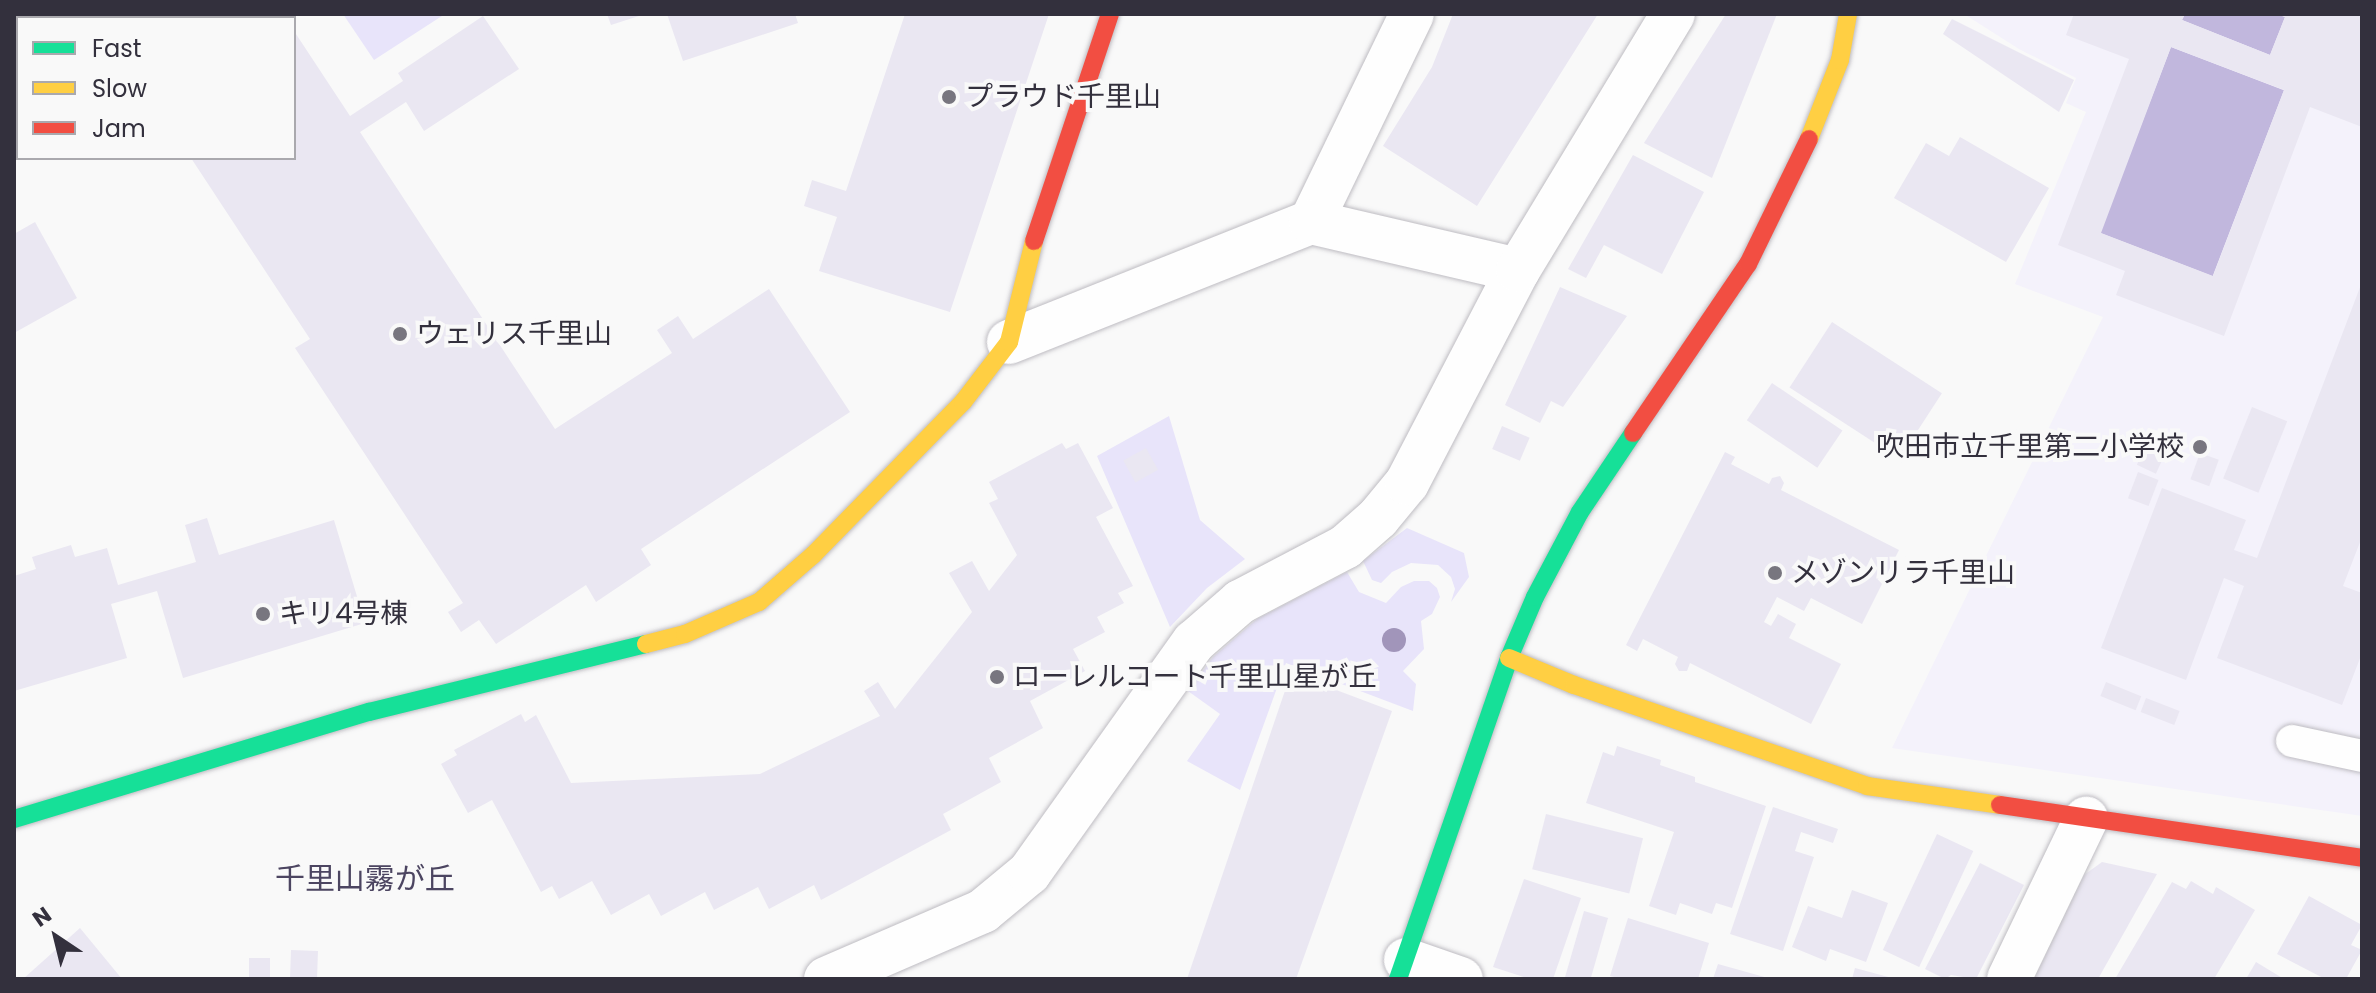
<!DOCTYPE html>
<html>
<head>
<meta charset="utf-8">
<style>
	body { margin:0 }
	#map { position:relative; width:2376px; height:993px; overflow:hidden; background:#f9f9f9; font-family:Poppins,"Noto Sans JP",sans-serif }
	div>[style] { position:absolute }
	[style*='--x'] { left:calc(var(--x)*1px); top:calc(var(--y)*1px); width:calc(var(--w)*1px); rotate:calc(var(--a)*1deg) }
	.built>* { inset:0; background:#f4f2fb }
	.green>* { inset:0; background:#e8e4fa }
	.water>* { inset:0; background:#c1b7dd; transform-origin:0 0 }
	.building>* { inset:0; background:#eae7f2; transform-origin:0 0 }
	.roads { filter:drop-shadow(0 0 2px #bebcc2) drop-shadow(0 0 2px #bebcc2) }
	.lane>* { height:32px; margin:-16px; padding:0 16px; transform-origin:16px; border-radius:16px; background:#fefefe }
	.street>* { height:44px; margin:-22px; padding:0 22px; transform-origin:22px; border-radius:22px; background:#fefefe }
	.fast>* { height:18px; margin:-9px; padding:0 9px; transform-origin:9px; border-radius:9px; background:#16e098 }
	.slow>* { height:18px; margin:-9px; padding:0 9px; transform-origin:9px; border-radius:9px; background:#ffcf43 }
	.jam>* { height:18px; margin:-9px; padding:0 9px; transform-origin:9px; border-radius:9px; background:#f24e42 }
	.trees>* { width:24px; height:24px; margin:-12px; border-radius:50%; background:#a195ba }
	.dots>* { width:22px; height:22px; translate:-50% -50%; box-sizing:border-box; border:4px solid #f9f9f9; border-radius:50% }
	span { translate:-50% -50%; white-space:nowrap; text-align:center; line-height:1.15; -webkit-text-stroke:8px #f9f9f9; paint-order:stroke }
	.poi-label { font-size:28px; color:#33303d }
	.left { translate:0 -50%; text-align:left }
	.right { translate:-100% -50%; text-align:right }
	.neighbourhood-label { font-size:30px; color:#4c4561 }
	.frame { position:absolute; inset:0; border:16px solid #33303d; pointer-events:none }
	.legend { position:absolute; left:16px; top:16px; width:280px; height:144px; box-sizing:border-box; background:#f9f9f9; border:2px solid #aaa9ae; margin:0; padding:10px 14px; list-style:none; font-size:24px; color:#33303d }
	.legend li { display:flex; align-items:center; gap:16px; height:40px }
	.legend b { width:40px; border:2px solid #aaa9ae }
	.north { position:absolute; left:16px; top:897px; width:80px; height:80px; -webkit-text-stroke:6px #f9f9f9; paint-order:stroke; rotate:325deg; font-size:22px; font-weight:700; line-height:32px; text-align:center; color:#33303d }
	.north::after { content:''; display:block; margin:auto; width:28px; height:36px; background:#33303d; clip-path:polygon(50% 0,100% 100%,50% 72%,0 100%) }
</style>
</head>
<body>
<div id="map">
	<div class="built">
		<div style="clip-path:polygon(1964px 14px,2362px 14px,2362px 816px,1892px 748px,2103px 317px,2015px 284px,2086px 112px,2066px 103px,2076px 78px,2019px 49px)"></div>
	</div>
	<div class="green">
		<div style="clip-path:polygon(343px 14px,445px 14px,374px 60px)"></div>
		<div style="clip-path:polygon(1169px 416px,1200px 520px,1245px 559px,1207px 588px,1170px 627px,1097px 456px)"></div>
		<div style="clip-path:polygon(1407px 528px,1464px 553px,1469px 577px,1451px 602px,1455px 589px,1451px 577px,1438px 565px,1411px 563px,1392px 572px,1381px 583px,1372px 580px,1363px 561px)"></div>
		<div style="clip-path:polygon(1347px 572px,1359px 592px,1386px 603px,1401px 587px,1414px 581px,1429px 581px,1437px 588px,1440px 597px,1432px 614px,1421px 621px,1424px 649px,1403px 671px,1416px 684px,1413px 711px,1286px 663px,1240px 790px,1187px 761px,1220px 714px,1188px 691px,1213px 657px,1257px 619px)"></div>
	</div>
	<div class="water">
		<div style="clip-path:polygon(2185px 14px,2276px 14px,2285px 17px,2270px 55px,2182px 20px)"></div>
		<div style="left:2171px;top:47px;width:121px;height:199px;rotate:21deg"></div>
	</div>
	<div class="building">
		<div style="left:231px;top:14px;width:52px;height:7px"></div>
		<div style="clip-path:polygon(607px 14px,642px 14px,642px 15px,611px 25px)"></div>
		<div style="clip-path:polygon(667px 14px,795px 14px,798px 23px,683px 61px)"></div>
		<div style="clip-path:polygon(905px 14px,1049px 14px,950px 312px,819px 271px,837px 217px,804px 206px,812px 180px,846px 191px)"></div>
		<div style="clip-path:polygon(1453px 14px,1598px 14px,1477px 206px,1383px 146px,1432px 67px)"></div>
		<div style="clip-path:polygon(1726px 14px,1777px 14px,1712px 178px,1644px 143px)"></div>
		<div style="clip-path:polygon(evenodd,2074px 14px,2185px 14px,2182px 20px,2270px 55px,2285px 17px,2277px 14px,2362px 14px,2362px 127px,2310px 107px,2224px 336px,2116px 295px,2125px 271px,2058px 245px,2129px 59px,2066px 35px,2074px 14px,2171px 47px,2284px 90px,2213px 276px,2101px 233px,2171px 47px)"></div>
		<div style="clip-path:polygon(483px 16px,519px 69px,424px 131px,406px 102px,360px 132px,555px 429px,672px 353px,657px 330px,678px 316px,693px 339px,769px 289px,850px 412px,641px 549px,651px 565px,596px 602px,586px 585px,496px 644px,479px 620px,461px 632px,448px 612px,463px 603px,295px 348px,310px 339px,191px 158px,294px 158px,294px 31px,350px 116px,403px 81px,398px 73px)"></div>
		<div style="clip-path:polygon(1952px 19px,2074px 80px,2059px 112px,1943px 34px)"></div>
		<div style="clip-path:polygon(1960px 137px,2049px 188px,2006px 262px,1894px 198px,1926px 143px,1949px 156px)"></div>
		<div style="clip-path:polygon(1633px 155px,1704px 192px,1662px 274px,1604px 245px,1586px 278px,1568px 269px)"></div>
		<div style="clip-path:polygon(35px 222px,77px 298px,14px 333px,14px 234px)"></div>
		<div style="clip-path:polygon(2362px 282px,2362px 537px,2343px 586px,2362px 593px,2362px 653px,2342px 705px,2217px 658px,2244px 586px,2224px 578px,2186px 680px,2101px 648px,2162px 488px,2246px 520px,2234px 550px,2257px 558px)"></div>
		<div style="clip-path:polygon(1560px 287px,1627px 316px,1563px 407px,1551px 401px,1540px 423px,1505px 405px)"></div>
		<div style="left:1832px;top:322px;width:131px;height:78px;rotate:33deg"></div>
		<div style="left:1772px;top:383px;width:85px;height:45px;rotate:34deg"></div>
		<div style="left:2252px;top:407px;width:38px;height:77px;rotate:22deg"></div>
		<div style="left:1502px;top:426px;width:30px;height:25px;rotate:23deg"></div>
		<div style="clip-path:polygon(1062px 443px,1066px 449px,1078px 443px,1113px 508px,1096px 517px,1133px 586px,1118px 593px,1124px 603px,1097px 617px,1105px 632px,1073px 649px,1085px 671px,1030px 701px,1043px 728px,989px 758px,1001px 782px,943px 814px,951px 830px,821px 900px,814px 885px,769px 909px,758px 887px,714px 910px,705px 892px,661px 916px,649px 894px,611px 915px,592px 881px,559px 899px,552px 886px,541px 892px,492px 800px,468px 813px,441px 764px,457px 755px,454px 750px,521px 714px,525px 722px,536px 715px,571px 783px,760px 774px,880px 716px,864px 691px,878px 682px,895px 709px,972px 612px,949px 573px,972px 561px,989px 591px,1017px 555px,989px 503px,998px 499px,989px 482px)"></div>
		<div style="left:2147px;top:443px;width:21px;height:24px;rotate:25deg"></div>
		<div style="left:1146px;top:448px;width:25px;height:26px;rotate:61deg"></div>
		<div style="clip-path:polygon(1725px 452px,1735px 457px,1731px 464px,1769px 484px,1772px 478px,1780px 476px,1784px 483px,1781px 490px,1899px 550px,1862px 624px,1811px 598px,1804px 611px,1777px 597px,1764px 622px,1771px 626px,1778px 614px,1796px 624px,1789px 638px,1841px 664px,1811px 724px,1690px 663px,1687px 671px,1679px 671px,1675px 664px,1678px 657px,1643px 639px,1637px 651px,1626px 645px)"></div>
		<div style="left:2200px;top:453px;width:20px;height:28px;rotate:20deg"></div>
		<div style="left:2138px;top:472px;width:22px;height:28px;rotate:21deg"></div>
		<div style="clip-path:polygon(207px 518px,219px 555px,334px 520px,365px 623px,183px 678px,157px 591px,111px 604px,127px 658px,14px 691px,14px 576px,36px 569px,32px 557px,71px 545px,75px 557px,107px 548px,118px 585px,196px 562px,185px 525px)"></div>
		<div style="clip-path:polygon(1291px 673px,1392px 711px,1296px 979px,1187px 979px)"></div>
		<div style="left:2106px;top:682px;width:38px;height:15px;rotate:22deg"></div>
		<div style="left:2146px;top:698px;width:36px;height:15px;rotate:21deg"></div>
		<div style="clip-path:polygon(1617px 746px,1661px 760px,1660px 765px,1695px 777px,1695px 782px,1766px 806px,1732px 908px,1716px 903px,1712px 914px,1680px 903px,1676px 915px,1649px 906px,1674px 832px,1586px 803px,1603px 752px,1614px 756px)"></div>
		<div style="clip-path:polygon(1773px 807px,1838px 829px,1833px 843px,1801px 832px,1795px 851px,1814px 857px,1783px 951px,1730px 934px)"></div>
		<div style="left:1546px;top:814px;width:100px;height:57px;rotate:14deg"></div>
		<div style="left:1937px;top:834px;width:40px;height:128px;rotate:25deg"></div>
		<div style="clip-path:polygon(2102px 862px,2157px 874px,2098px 979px,2034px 979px,2084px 875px)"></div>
		<div style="clip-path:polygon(1980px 863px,2024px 885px,1976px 979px,1951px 975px,1945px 979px,1925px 969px)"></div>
		<div style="clip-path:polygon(1524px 879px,1581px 898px,1553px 979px,1530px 979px,1493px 967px)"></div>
		<div style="clip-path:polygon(2191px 881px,2213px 894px,2216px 887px,2255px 910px,2214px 979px,2115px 979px,2172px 882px,2186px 889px)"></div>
		<div style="clip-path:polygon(1852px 890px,1888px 903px,1866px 962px,1830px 949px,1826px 961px,1792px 947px,1808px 906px,1842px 918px)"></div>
		<div style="clip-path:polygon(2309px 896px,2362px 925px,2351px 945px,2362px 950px,2346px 979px,2325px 979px,2277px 954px)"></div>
		<div style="left:1584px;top:911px;width:25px;height:71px;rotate:16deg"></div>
		<div style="clip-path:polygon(1628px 918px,1709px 943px,1698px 979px,1622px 979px,1610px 976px)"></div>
		<div style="clip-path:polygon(80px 928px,122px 979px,23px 979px)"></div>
		<div style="left:291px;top:950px;width:27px;height:29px;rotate:2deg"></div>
		<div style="left:270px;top:958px;width:21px;height:21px;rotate:90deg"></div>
		<div style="clip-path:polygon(2256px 962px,2284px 979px,2246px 979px)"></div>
		<div style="clip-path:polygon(1718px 964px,1768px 978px,1768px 979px,1713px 979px)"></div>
		<div style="clip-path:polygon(1855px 968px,1892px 978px,1892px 979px,1852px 979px)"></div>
	</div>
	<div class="roads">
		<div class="lane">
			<div style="--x:2292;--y:741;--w:72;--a:12.1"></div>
		</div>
		<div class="street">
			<div style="--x:1311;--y:222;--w:231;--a:-64.1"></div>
			<div style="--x:1009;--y:342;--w:325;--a:-21.7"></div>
			<div style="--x:1311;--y:222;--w:212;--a:13.1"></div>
			<div style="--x:1406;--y:960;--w:58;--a:19.1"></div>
			<div style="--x:826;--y:979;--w:171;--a:-23.4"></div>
			<div style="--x:983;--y:911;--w:60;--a:-39.6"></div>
			<div style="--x:1029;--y:873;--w:284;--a:-54.5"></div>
			<div style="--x:1194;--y:642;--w:61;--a:-41"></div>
			<div style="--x:1240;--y:602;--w:119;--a:-27.6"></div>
			<div style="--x:1345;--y:547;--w:44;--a:-41.3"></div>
			<div style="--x:1378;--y:518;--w:45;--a:-50.4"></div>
			<div style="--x:1407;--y:483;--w:240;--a:-62.5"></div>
			<div style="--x:1518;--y:270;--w:299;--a:-58.8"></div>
			<div style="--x:2009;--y:979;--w:178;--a:-64.3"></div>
		</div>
		<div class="fast">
			<div style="--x:14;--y:819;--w:371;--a:-16.8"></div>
			<div style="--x:369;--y:712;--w:285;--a:-13.8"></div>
			<div style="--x:1398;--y:979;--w:340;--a:-70.9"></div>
			<div style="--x:1509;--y:658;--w:66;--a:-66.9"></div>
			<div style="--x:1535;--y:597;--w:96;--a:-62.1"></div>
			<div style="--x:1580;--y:512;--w:95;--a:-56.1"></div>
		</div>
		<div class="slow">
			<div style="--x:1809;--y:139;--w:85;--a:-68.6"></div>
			<div style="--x:1840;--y:60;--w:47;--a:-80.1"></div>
			<div style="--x:646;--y:644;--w:40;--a:-14.4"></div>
			<div style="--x:685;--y:634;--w:81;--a:-23.4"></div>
			<div style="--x:759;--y:602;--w:72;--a:-41"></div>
			<div style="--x:813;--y:555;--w:214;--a:-45.6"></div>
			<div style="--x:963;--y:402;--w:76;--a:-52.5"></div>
			<div style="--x:1009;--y:342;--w:104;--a:-76.1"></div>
			<div style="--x:1509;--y:658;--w:70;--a:22.6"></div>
			<div style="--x:1574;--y:685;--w:310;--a:19"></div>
			<div style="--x:1867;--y:786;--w:134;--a:8.1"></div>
		</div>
		<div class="jam">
			<div style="--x:1034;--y:241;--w:239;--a:-71.5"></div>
			<div style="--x:1633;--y:433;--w:204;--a:-55.8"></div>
			<div style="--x:1748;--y:264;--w:139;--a:-64"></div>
			<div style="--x:2000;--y:805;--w:366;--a:8.3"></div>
		</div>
	</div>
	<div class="trees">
		<div style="left:1394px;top:640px"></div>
	</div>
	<div class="dots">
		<div style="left:949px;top:97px;background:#78767f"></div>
		<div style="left:400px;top:334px;background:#78767f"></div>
		<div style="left:2200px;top:447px;background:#78767f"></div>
		<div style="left:1775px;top:573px;background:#78767f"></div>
		<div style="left:263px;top:614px;background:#78767f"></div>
		<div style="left:997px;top:677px;background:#78767f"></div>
	</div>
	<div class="poi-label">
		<span class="left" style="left:965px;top:97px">プラウド千里山</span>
		<span class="left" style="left:416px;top:334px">ウェリス千里山</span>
		<span class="right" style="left:2184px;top:447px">吹田市立千里第二小学校</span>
		<span class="left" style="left:1791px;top:573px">メゾンリラ千里山</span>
		<span class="left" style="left:279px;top:614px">キリ4号棟</span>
		<span class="left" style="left:1013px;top:677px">ローレルコート千里山星が丘</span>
	</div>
	<div class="neighbourhood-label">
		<span style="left:365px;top:879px">千里山霧が丘</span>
	</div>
	<div class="frame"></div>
	<ul class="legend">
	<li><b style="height:10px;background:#16e098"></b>Fast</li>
	<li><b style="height:10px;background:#ffcf43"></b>Slow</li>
	<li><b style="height:10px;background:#f24e42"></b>Jam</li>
	</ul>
	<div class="north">N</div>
</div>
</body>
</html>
